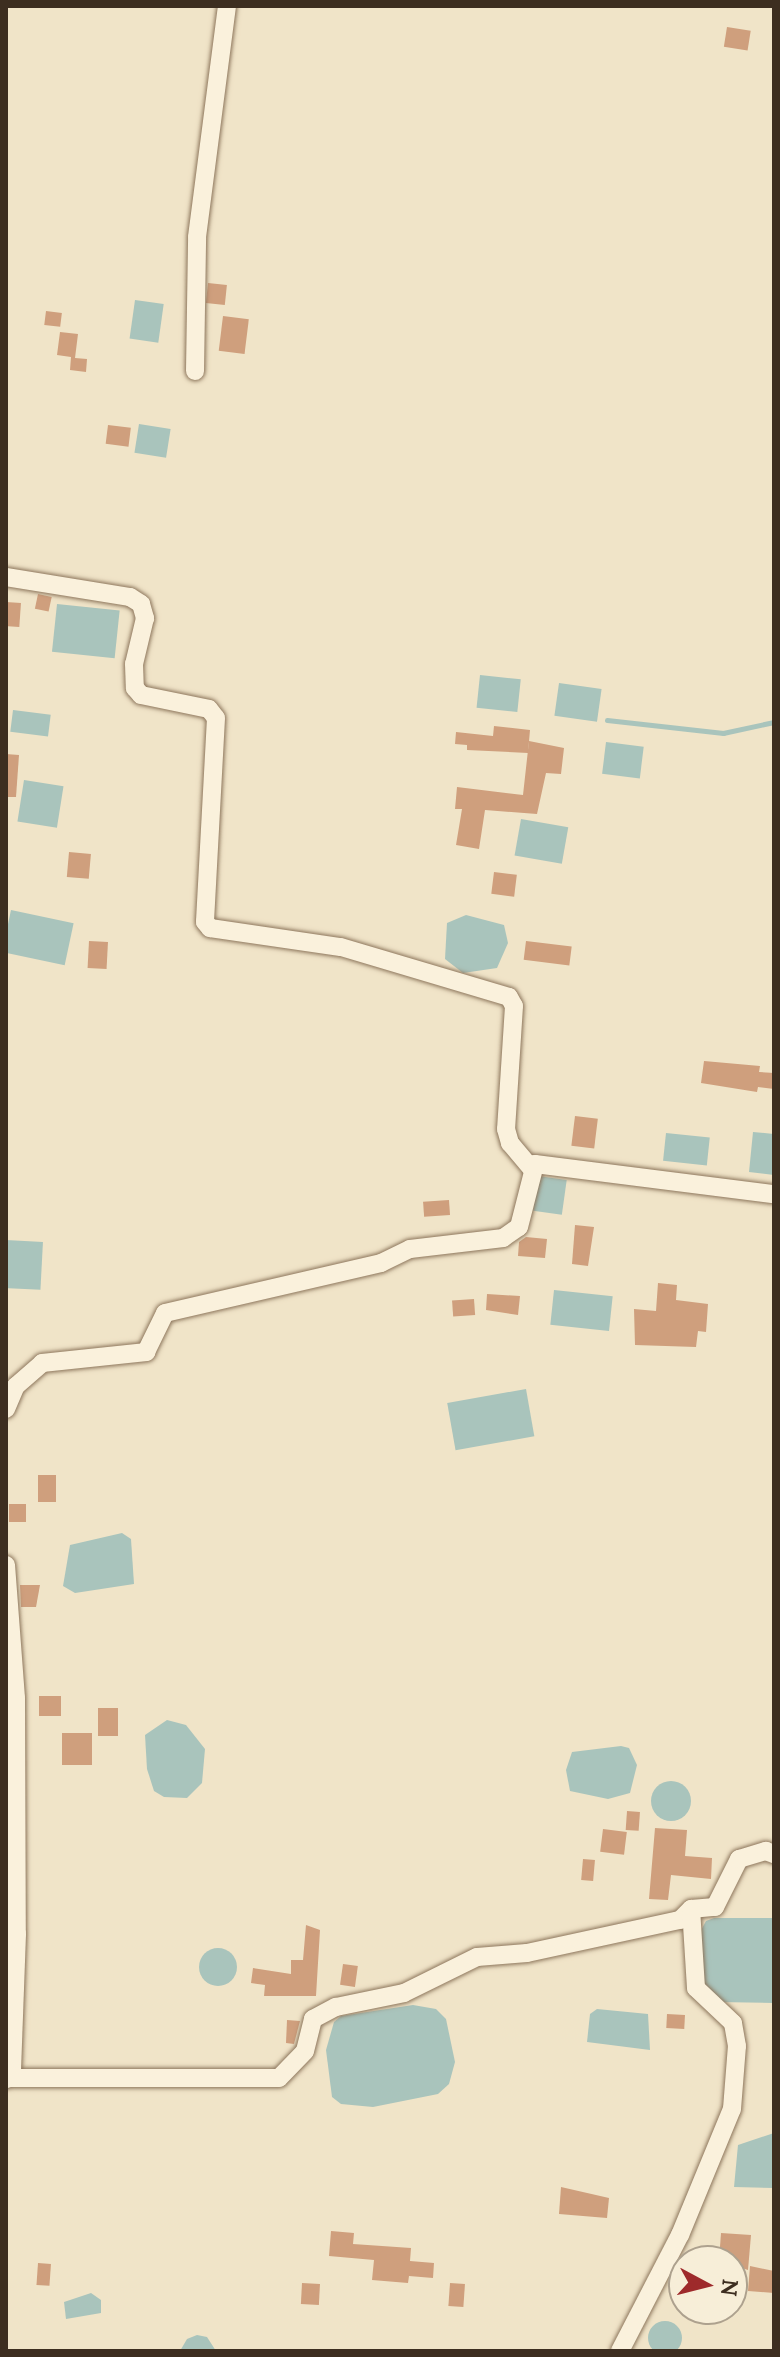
<!DOCTYPE html>
<html>
<head>
<meta charset="utf-8">
<style>
	body { margin:0 }
	#map { position:relative; width:780px; height:2357px; overflow:hidden; background:#f0e4c8; font-family:Lora,serif }
	div>[style] { position:absolute }
	[style*='--x'] { left:calc(var(--x)*1px); top:calc(var(--y)*1px); width:calc(var(--w)*1px); rotate:calc(var(--a)*1deg) }
	.water>* { inset:0; background:#a9c4bc; transform-origin:0 0 }
	.round { border-radius:50% }
	.stream>* { height:5px; margin:-2.5px; padding:0 2.5px; transform-origin:2.5px; border-radius:2.5px; background:#a9c4bc }
	.building>* { inset:0; background:#cf9f7d; transform-origin:0 0 }
	.roads { filter:drop-shadow(0 0 2px #8d765c) drop-shadow(0 0 2px #8d765c) }
	.minor>* { height:18px; margin:-9px; padding:0 9px; transform-origin:9px; border-radius:9px; background:#faf1dc }
	span { translate:-50% -50%; white-space:nowrap; text-align:center; line-height:1.15; -webkit-text-stroke:6px #f7eed8; paint-order:stroke }
	.frame { position:absolute; inset:0; border:8px solid #3d2e20; pointer-events:none }
	.north { position:absolute; left:668px; top:2245px; width:80px; height:80px; box-sizing:border-box; background:#f7eed8; border:2px solid #ada18e; border-radius:50%; rotate:97deg; font-size:22px; font-weight:700; line-height:32px; text-align:center; color:#3d2e20 }
	.north::after { content:''; display:block; margin:auto; width:28px; height:36px; background:#9e2a2b; clip-path:polygon(50% 0,100% 100%,50% 72%,0 100%) }
</style>
</head>
<body>
<div id="map">
	<div class="water">
		<div style="left:135px;top:300px;width:29px;height:39px;rotate:8deg"></div>
		<div style="left:139px;top:424px;width:32px;height:29px;rotate:9deg"></div>
		<div style="left:57px;top:604px;width:63px;height:48px;rotate:6deg"></div>
		<div style="left:480px;top:675px;width:41px;height:33px;rotate:6deg"></div>
		<div style="left:559px;top:683px;width:43px;height:33px;rotate:8deg"></div>
		<div style="left:13px;top:710px;width:38px;height:22px;rotate:7deg"></div>
		<div style="left:606px;top:742px;width:38px;height:32px;rotate:7deg"></div>
		<div style="left:24px;top:780px;width:40px;height:42px;rotate:9deg"></div>
		<div style="left:521px;top:819px;width:48px;height:37px;rotate:10deg"></div>
		<div style="left:11px;top:910px;width:64px;height:43px;rotate:12deg"></div>
		<div style="clip-path:polygon(466px 915px,504px 925px,508px 943px,497px 968px,463px 973px,445px 959px,447px 923px)"></div>
		<div style="clip-path:polygon(753px 1132px,774px 1134px,774px 1175px,749px 1172px)"></div>
		<div style="left:666px;top:1133px;width:44px;height:28px;rotate:6deg"></div>
		<div style="left:538px;top:1176px;width:29px;height:35px;rotate:8deg"></div>
		<div style="left:6px;top:1240px;width:37px;height:48px;rotate:3deg"></div>
		<div style="left:554px;top:1290px;width:59px;height:35px;rotate:6deg"></div>
		<div style="left:526px;top:1389px;width:48px;height:80px;rotate:80deg"></div>
		<div style="clip-path:polygon(122px 1533px,131px 1539px,134px 1584px,75px 1593px,63px 1586px,70px 1545px)"></div>
		<div style="clip-path:polygon(167px 1720px,186px 1725px,205px 1749px,202px 1783px,187px 1798px,164px 1797px,154px 1791px,147px 1769px,145px 1735px)"></div>
		<div style="clip-path:polygon(621px 1746px,629px 1748px,637px 1765px,630px 1793px,608px 1799px,570px 1791px,566px 1770px,572px 1752px)"></div>
		<div class="round" style="left:651px;top:1781px;width:40px;height:40px"></div>
		<div style="clip-path:polygon(714px 1918px,774px 1918px,774px 2003px,715px 2002px,705px 1995px,699px 1934px,706px 1921px)"></div>
		<div class="round" style="left:199px;top:1948px;width:38px;height:38px"></div>
		<div style="clip-path:polygon(413px 2005px,436px 2009px,446px 2019px,455px 2062px,449px 2084px,438px 2094px,373px 2107px,341px 2104px,332px 2097px,326px 2050px,334px 2022px,341px 2016px)"></div>
		<div style="clip-path:polygon(597px 2009px,648px 2014px,650px 2050px,587px 2042px,590px 2014px)"></div>
		<div style="clip-path:polygon(774px 2133px,774px 2188px,734px 2187px,738px 2145px)"></div>
		<div style="clip-path:polygon(91px 2293px,101px 2300px,101px 2313px,66px 2319px,64px 2302px)"></div>
		<div class="round" style="left:648px;top:2321px;width:34px;height:34px"></div>
		<div style="clip-path:polygon(197px 2335px,207px 2337px,216px 2351px,180px 2351px,187px 2339px)"></div>
	</div>
	<div class="stream">
		<div style="--x:607;--y:720;--w:117;--a:6.4"></div>
		<div style="--x:723;--y:733;--w:52;--a:-12.2"></div>
	</div>
	<div class="building">
		<div style="left:727px;top:27px;width:24px;height:20px;rotate:9deg"></div>
		<div style="left:208px;top:283px;width:19px;height:20px;rotate:6deg"></div>
		<div style="left:46px;top:311px;width:16px;height:14px;rotate:7deg"></div>
		<div style="left:223px;top:316px;width:26px;height:35px;rotate:7deg"></div>
		<div style="clip-path:polygon(60px 332px,78px 334px,75px 358px,87px 359px,86px 372px,70px 370px,71px 357px,57px 355px)"></div>
		<div style="left:108px;top:425px;width:23px;height:19px;rotate:7deg"></div>
		<div style="left:38px;top:594px;width:14px;height:15px;rotate:12deg"></div>
		<div style="left:6px;top:602px;width:15px;height:24px;rotate:4deg"></div>
		<div style="clip-path:polygon(494px 726px,530px 730px,528px 753px,467px 750px,467px 745px,455px 744px,456px 732px,493px 736px)"></div>
		<div style="clip-path:polygon(529px 741px,564px 748px,561px 774px,546px 773px,537px 814px,485px 810px,479px 849px,456px 845px,462px 809px,455px 809px,457px 787px,523px 795px)"></div>
		<div style="clip-path:polygon(6px 754px,19px 755px,16px 797px,6px 797px)"></div>
		<div style="left:69px;top:852px;width:22px;height:25px;rotate:5deg"></div>
		<div style="left:494px;top:872px;width:23px;height:22px;rotate:7deg"></div>
		<div style="left:89px;top:941px;width:19px;height:27px;rotate:3deg"></div>
		<div style="left:526px;top:941px;width:46px;height:19px;rotate:7deg"></div>
		<div style="clip-path:polygon(704px 1061px,760px 1066px,759px 1072px,774px 1073px,774px 1089px,758px 1087px,757px 1092px,701px 1083px)"></div>
		<div style="left:575px;top:1116px;width:23px;height:30px;rotate:7deg"></div>
		<div style="left:449px;top:1200px;width:15px;height:26px;rotate:86deg"></div>
		<div style="clip-path:polygon(575px 1225px,594px 1227px,588px 1266px,572px 1264px)"></div>
		<div style="clip-path:polygon(526px 1237px,547px 1239px,545px 1258px,518px 1256px,519px 1242px)"></div>
		<div style="clip-path:polygon(658px 1283px,677px 1285px,676px 1300px,708px 1304px,706px 1332px,698px 1331px,696px 1347px,635px 1345px,634px 1309px,656px 1311px)"></div>
		<div style="clip-path:polygon(487px 1294px,520px 1296px,518px 1315px,486px 1310px)"></div>
		<div style="left:474px;top:1299px;width:16px;height:22px;rotate:86deg"></div>
		<div style="left:38px;top:1475px;width:18px;height:27px"></div>
		<div style="left:9px;top:1504px;width:17px;height:18px"></div>
		<div style="clip-path:polygon(20px 1585px,40px 1585px,36px 1607px,21px 1607px)"></div>
		<div style="left:61px;top:1696px;width:20px;height:22px;rotate:90deg"></div>
		<div style="left:118px;top:1708px;width:28px;height:20px;rotate:90deg"></div>
		<div style="left:62px;top:1733px;width:30px;height:32px"></div>
		<div style="left:627px;top:1811px;width:13px;height:19px;rotate:4deg"></div>
		<div style="clip-path:polygon(655px 1828px,687px 1830px,685px 1856px,712px 1858px,711px 1879px,671px 1875px,668px 1900px,649px 1899px)"></div>
		<div style="left:603px;top:1829px;width:24px;height:23px;rotate:7deg"></div>
		<div style="left:583px;top:1859px;width:12px;height:21px;rotate:5deg"></div>
		<div style="clip-path:polygon(306px 1925px,320px 1930px,316px 1996px,264px 1996px,265px 1985px,251px 1983px,253px 1968px,291px 1974px,291px 1960px,303px 1960px)"></div>
		<div style="left:343px;top:1964px;width:15px;height:21px;rotate:8deg"></div>
		<div style="left:667px;top:2014px;width:18px;height:14px;rotate:3deg"></div>
		<div style="clip-path:polygon(287px 2020px,300px 2021px,294px 2044px,286px 2043px)"></div>
		<div style="clip-path:polygon(561px 2187px,609px 2198px,607px 2218px,559px 2214px)"></div>
		<div style="clip-path:polygon(331px 2231px,354px 2233px,353px 2244px,411px 2248px,410px 2261px,434px 2263px,433px 2278px,409px 2276px,408px 2283px,372px 2280px,374px 2260px,329px 2256px)"></div>
		<div style="clip-path:polygon(721px 2233px,751px 2235px,748px 2270px,719px 2261px)"></div>
		<div style="left:38px;top:2263px;width:13px;height:22px;rotate:4deg"></div>
		<div style="clip-path:polygon(750px 2266px,774px 2271px,774px 2293px,748px 2291px)"></div>
		<div style="left:302px;top:2283px;width:18px;height:21px;rotate:3deg"></div>
		<div style="left:450px;top:2283px;width:15px;height:23px;rotate:4deg"></div>
	</div>
	<div class="roads">
		<div class="minor">
			<div style="--x:195;--y:371;--w:134;--a:-89.1"></div>
			<div style="--x:197;--y:237;--w:233;--a:-82.6"></div>
			<div style="--x:6;--y:577;--w:126;--a:9.2"></div>
			<div style="--x:130;--y:597;--w:13;--a:32"></div>
			<div style="--x:141;--y:604;--w:15;--a:74"></div>
			<div style="--x:145;--y:618;--w:47;--a:103.4"></div>
			<div style="--x:134;--y:664;--w:24;--a:88"></div>
			<div style="--x:135;--y:688;--w:9;--a:49"></div>
			<div style="--x:141;--y:695;--w:69;--a:11.6"></div>
			<div style="--x:209;--y:709;--w:11;--a:52"></div>
			<div style="--x:216;--y:718;--w:204;--a:93.1"></div>
			<div style="--x:205;--y:922;--w:8;--a:50"></div>
			<div style="--x:210;--y:928;--w:132;--a:8.3"></div>
			<div style="--x:341;--y:947;--w:175;--a:16.6"></div>
			<div style="--x:509;--y:997;--w:10;--a:61"></div>
			<div style="--x:514;--y:1006;--w:123;--a:93.7"></div>
			<div style="--x:506;--y:1129;--w:15;--a:74"></div>
			<div style="--x:510;--y:1143;--w:34;--a:50"></div>
			<div style="--x:6;--y:1409;--w:25;--a:-67"></div>
			<div style="--x:16;--y:1386;--w:35;--a:-41"></div>
			<div style="--x:42;--y:1363;--w:105;--a:-6"></div>
			<div style="--x:146;--y:1352;--w:43;--a:-64"></div>
			<div style="--x:165;--y:1313;--w:222;--a:-13"></div>
			<div style="--x:381;--y:1263;--w:32;--a:-26"></div>
			<div style="--x:410;--y:1249;--w:94;--a:-6.7"></div>
			<div style="--x:503;--y:1238;--w:19;--a:-35"></div>
			<div style="--x:519;--y:1227;--w:65;--a:-75.7"></div>
			<div style="--x:535;--y:1164;--w:241;--a:7.2"></div>
			<div style="--x:6;--y:1565;--w:133;--a:85.7"></div>
			<div style="--x:16;--y:1698;--w:236;--a:89.8"></div>
			<div style="--x:17;--y:1934;--w:135;--a:92.1"></div>
			<div style="--x:12;--y:2069;--w:12;--a:121"></div>
			<div style="--x:7;--y:2078;--w:272;--a:0"></div>
			<div style="--x:279;--y:2078;--w:37;--a:-46"></div>
			<div style="--x:305;--y:2051;--w:33;--a:-76"></div>
			<div style="--x:313;--y:2019;--w:26;--a:-28"></div>
			<div style="--x:336;--y:2007;--w:69;--a:-11.6"></div>
			<div style="--x:404;--y:1993;--w:81;--a:-26.3"></div>
			<div style="--x:477;--y:1957;--w:50;--a:-4.6"></div>
			<div style="--x:527;--y:1953;--w:157;--a:-12.2"></div>
			<div style="--x:680;--y:1920;--w:16;--a:-45"></div>
			<div style="--x:691;--y:1909;--w:24;--a:-5"></div>
			<div style="--x:715;--y:1907;--w:54;--a:-63.4"></div>
			<div style="--x:739;--y:1859;--w:28;--a:-17"></div>
			<div style="--x:766;--y:1851;--w:9;--a:21"></div>
			<div style="--x:620;--y:2351;--w:131;--a:-62.7"></div>
			<div style="--x:680;--y:2235;--w:136;--a:-67.6"></div>
			<div style="--x:732;--y:2109;--w:63;--a:-85.5"></div>
			<div style="--x:737;--y:2046;--w:23;--a:-100"></div>
			<div style="--x:733;--y:2023;--w:51;--a:-136.6"></div>
			<div style="--x:696;--y:1988;--w:79;--a:-93.6"></div>
		</div>
	</div>
	<div class="frame"></div>
	<div class="north">N</div>
</div>
</body>
</html>
